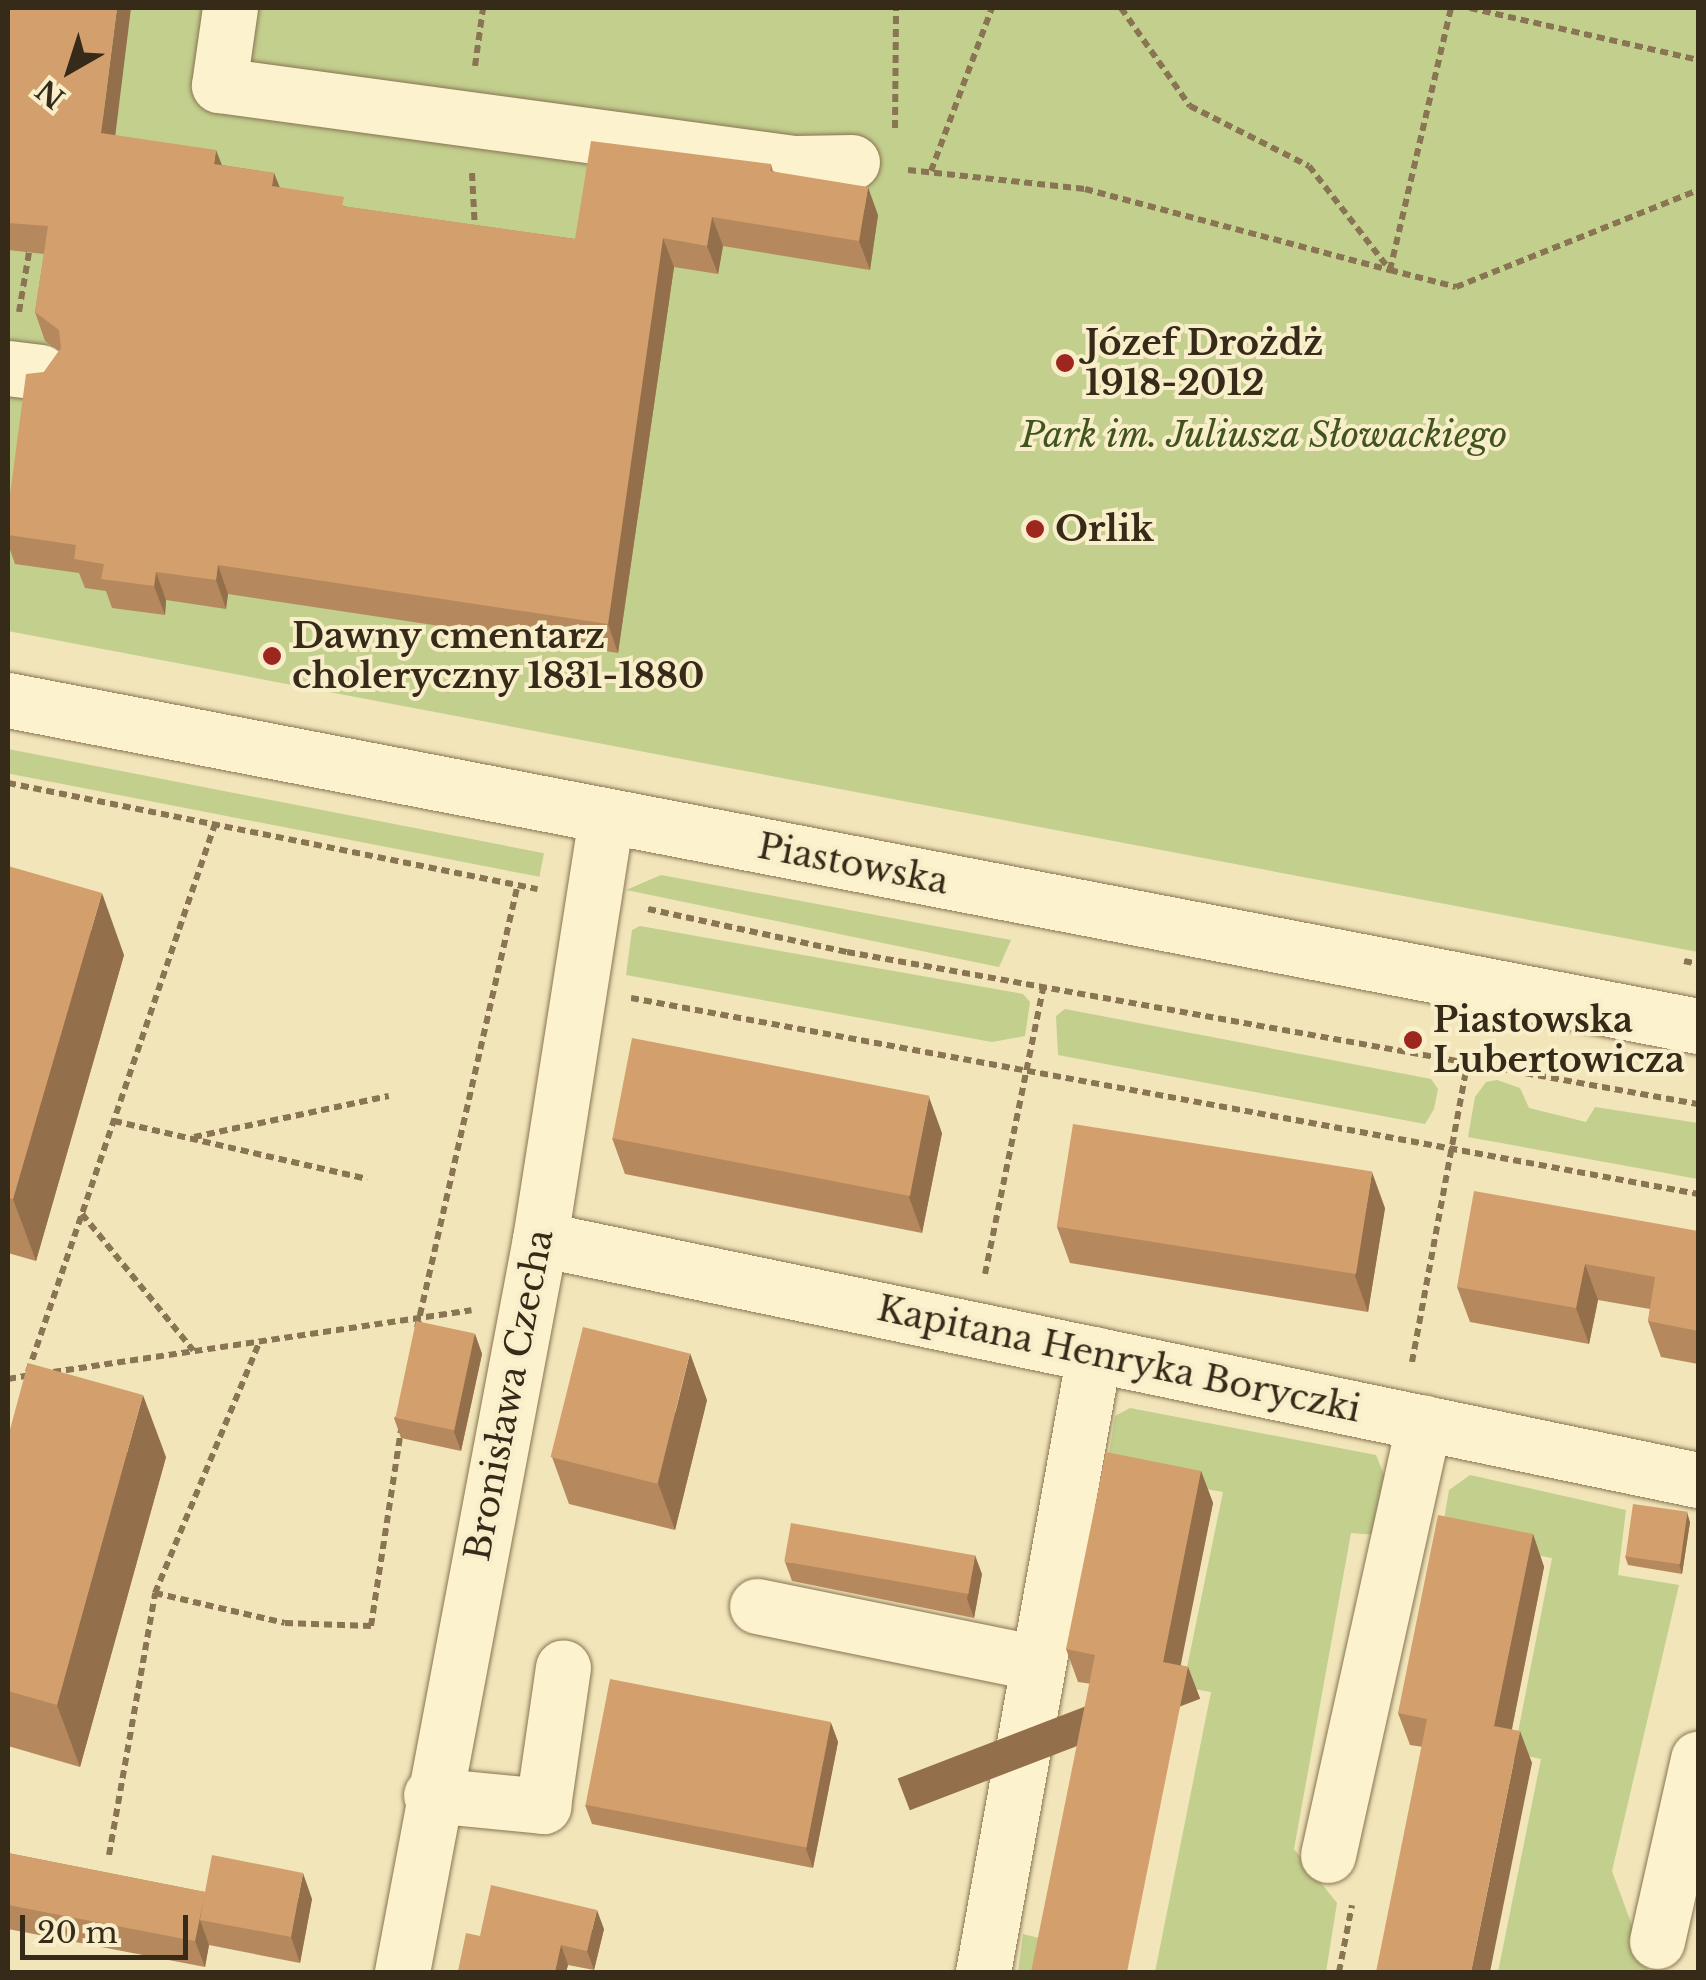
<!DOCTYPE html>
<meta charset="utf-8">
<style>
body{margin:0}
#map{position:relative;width:1706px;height:1980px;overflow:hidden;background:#f1e5b9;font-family:"Libre Baskerville",serif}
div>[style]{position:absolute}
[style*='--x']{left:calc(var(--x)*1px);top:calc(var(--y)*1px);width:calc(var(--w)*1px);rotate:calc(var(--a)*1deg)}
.green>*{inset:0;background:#c2cf8d;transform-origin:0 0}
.path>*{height:6px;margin-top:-3px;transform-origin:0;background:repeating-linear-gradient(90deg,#897453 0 8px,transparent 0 13px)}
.roads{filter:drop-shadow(0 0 2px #897453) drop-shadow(0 0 2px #897453)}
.minor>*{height:55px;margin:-27.5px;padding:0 27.5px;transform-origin:27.5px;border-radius:27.5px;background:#fcf2cd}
.wall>*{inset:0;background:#b5895d}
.shaded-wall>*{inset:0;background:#946f4c;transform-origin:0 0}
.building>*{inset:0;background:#d39f6c;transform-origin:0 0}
.dots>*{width:28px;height:28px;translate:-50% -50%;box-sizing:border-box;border:5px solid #f8eec9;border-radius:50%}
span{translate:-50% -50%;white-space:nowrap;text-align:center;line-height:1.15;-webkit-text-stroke:8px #f8eec9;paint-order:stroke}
.poi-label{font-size:35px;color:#362a19;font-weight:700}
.left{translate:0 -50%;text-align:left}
.park-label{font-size:35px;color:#42541e;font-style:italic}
.street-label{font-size:35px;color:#362a19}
.frame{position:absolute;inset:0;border:10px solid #362a19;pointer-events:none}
.north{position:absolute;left:20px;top:20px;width:100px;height:100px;-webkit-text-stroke:8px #f8eec9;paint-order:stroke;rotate:219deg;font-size:28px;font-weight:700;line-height:40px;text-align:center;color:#362a19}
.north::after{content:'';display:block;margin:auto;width:35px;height:45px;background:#362a19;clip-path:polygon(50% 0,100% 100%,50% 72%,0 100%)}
.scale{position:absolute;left:20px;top:1915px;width:168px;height:45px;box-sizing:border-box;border:5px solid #362a19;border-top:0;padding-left:12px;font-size:30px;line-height:35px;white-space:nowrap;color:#362a19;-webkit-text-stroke:8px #f8eec9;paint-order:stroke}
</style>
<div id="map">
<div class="green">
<div style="clip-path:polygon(8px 8px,1698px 8px,1698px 952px,8px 631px)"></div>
<div style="left:8px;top:749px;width:546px;height:24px;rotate:11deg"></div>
<div style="clip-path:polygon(661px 875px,951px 929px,1011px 940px,999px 967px,626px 890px)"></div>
<div style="clip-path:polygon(640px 926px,1023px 994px,1030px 1002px,1025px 1036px,992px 1042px,626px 975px,632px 930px)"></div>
<div style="clip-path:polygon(1065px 1009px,1431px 1079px,1438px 1089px,1434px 1109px,1425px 1124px,1058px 1055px,1056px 1016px)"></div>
<div style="clip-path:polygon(1497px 1080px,1520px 1088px,1529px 1108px,1586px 1122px,1595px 1107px,1698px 1123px,1698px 1179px,1468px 1137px,1475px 1097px,1486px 1082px)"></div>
<div style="clip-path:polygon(1130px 1408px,1376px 1455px,1385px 1477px,1377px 1535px,1351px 1533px,1294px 1849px,1337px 1903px,1326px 1972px,1155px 1972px,1211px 1692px,1183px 1687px,1223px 1492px,1106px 1471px,1115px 1416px)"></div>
<div style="clip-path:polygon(1470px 1475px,1626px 1510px,1618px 1575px,1679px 1585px,1612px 1871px,1649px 1972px,1498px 1972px,1541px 1759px,1514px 1753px,1552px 1558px,1441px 1537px,1449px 1490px)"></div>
<div style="clip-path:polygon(1023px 1934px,1047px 1940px,1042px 1972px,1018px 1972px)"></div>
</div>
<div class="path">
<div style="--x:1121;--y:8;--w:120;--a:54.9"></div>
<div style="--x:1190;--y:106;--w:133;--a:26.8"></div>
<div style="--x:1309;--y:166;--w:132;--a:52.1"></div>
<div style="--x:1390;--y:270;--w:68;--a:14.4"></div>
<div style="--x:1456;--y:287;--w:261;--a:-21.8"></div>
<div style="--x:1470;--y:8;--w:234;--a:12.8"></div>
<div style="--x:475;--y:66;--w:59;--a:-82.1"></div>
<div style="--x:895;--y:128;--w:120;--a:-89.5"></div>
<div style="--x:908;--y:170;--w:178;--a:6.1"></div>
<div style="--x:1085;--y:189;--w:316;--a:14.9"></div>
<div style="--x:1390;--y:270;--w:269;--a:-76.9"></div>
<div style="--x:931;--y:171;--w:174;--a:-69.5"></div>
<div style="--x:472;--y:173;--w:58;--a:87"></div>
<div style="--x:19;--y:312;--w:67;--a:-80.5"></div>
<div style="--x:8;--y:783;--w:540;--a:11.33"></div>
<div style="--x:648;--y:909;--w:204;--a:12.2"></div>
<div style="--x:847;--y:952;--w:864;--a:10.13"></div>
<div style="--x:1684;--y:961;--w:14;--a:12"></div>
<div style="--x:631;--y:998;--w:1085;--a:10.41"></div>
<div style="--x:114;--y:1121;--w:260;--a:12.9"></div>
<div style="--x:194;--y:1137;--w:199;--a:-11.9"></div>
<div style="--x:82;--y:1214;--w:176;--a:50.8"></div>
<div style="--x:985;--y:1274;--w:295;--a:-78.5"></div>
<div style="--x:417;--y:1328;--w:454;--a:-77.2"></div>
<div style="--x:1412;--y:1362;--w:301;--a:-79.5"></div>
<div style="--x:28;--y:1372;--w:579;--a:-71.16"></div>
<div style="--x:53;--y:1372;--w:423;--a:-8.4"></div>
<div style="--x:8;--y:1379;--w:23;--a:-10"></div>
<div style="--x:155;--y:1593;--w:133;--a:13"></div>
<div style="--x:285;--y:1623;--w:86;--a:2"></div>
<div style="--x:371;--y:1626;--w:199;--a:-81.3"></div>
<div style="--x:109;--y:1855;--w:266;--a:-80"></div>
<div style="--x:155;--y:1593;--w:273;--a:-67.4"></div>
<div style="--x:1339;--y:1972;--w:68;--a:-79"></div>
</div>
<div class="roads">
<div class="minor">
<div style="--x:230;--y:8;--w:78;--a:98.1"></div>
<div style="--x:219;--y:85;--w:580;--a:7.73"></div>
<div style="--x:794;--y:163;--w:58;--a:-1"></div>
<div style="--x:8;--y:368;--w:33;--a:7"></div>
<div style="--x:8;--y:700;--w:1721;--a:10.92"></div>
<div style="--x:540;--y:1239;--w:1183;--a:11.76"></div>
<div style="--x:757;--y:1606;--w:285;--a:11.5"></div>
<div style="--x:431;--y:1795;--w:113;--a:5.6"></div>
<div style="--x:543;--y:1806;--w:140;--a:-81.8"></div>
<div style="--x:1328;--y:1855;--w:443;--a:-77.5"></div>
<div style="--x:1657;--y:1941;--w:187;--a:-77.3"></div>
<div style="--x:402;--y:1972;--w:746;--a:-79.34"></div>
<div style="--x:540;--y:1239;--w:427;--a:-81.1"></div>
<div style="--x:983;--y:1972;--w:628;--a:-79.82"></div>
</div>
</div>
<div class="wall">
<div style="clip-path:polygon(8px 8px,115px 135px,222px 165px,274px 173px,280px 188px,348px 207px,575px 239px,771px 164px,773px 171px,878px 215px,870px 270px,723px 246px,718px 274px,674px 267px,618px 653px,228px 594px,226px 609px,166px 600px,165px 615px,112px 608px,106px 591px,85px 588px,79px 573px,15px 564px,8px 544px,8px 510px,44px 372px,59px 351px,45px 341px,35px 312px,44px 254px,8px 250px)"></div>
<div style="clip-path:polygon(8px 866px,124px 955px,36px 1261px,8px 1253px)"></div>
<div style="clip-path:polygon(942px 1133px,922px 1233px,625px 1174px,612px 1138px)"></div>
<div style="clip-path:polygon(1385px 1208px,1368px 1312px,1070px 1263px,1057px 1227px)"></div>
<div style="clip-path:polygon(1698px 1231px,1698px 1364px,1661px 1357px,1648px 1321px,1650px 1309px,1598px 1300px,1589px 1344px,1470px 1322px,1457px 1287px)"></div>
<div style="clip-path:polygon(475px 1334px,482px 1354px,461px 1451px,401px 1438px,394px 1418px)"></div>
<div style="clip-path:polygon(707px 1400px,675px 1530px,569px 1504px,552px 1457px)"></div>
<div style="clip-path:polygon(8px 1437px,166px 1457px,80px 1767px,8px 1746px)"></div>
<div style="clip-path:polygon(1201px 1471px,1213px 1503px,1180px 1665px,1188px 1667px,1200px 1699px,1078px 1682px,1066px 1649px)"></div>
<div style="clip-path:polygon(1690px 1522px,1682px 1574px,1628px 1565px,1625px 1556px)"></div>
<div style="clip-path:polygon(1533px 1534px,1544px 1567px,1512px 1729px,1532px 1763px,1410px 1745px,1398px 1713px)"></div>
<div style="clip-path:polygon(785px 1562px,982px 1574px,974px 1618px,792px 1581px)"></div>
<div style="clip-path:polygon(831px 1723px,838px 1742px,813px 1868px,592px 1824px,585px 1805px)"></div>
<div style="clip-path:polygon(8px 1853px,205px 1892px,312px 1899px,300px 1963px,209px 1945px,205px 1967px,8px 1929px)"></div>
<div style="clip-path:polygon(604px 1929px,594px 1970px,568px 1965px,566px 1972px,458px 1972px,458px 1971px,480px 1936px)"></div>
</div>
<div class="shaded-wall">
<div style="clip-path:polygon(117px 8px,131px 8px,112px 162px,101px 133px)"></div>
<div style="clip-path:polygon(216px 150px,227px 178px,214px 164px)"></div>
<div style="clip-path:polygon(274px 173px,285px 201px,272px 186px)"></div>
<div style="clip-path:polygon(868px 187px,878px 215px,870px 270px,859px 241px)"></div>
<div style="clip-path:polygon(712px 217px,723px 246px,718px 274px,707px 246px)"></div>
<div style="clip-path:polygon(663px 238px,674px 267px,618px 653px,608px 624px)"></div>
<div style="clip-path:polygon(218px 565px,228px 594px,226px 609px,216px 580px)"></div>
<div style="clip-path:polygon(156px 572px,166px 600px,165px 615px,154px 586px)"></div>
<div style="clip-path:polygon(102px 893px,124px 955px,36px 1261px,13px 1199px)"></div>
<div style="clip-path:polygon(929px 1097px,942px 1133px,922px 1233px,909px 1197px)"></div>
<div style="clip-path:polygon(1372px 1172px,1385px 1208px,1368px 1312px,1355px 1276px)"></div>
<div style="clip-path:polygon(1585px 1264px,1598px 1300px,1589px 1344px,1576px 1308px)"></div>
<div style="clip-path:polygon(475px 1334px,482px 1354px,461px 1451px,454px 1432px)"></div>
<div style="clip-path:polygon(690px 1353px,707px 1400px,675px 1530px,658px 1483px)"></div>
<div style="clip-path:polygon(143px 1395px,166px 1457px,80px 1767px,57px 1705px)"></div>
<div style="clip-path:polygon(1201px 1471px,1213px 1503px,1175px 1694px,1163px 1662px)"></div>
<div style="clip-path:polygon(1687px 1512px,1690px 1522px,1682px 1574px,1679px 1564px)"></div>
<div style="clip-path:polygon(1533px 1534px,1544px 1567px,1506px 1758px,1494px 1726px)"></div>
<div style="clip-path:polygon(975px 1555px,982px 1574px,974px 1618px,967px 1599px)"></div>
<div style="left:1188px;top:1667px;width:34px;height:311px;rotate:69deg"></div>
<div style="clip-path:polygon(831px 1723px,838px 1742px,813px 1868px,806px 1849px)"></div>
<div style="clip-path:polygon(1520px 1731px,1532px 1763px,1490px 1972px,1471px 1972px)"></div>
<div style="clip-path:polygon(303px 1873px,312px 1899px,300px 1963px,291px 1937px)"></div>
<div style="clip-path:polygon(204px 1898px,200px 1920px,209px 1945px,205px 1967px,195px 1941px)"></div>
<div style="clip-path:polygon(597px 1910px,604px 1929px,594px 1970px,587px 1951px)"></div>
<div style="clip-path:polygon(561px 1945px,568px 1965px,566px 1972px,555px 1972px)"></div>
</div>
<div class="building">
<div style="clip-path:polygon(8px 8px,117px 8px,101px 133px,216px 150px,214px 164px,274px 173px,272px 186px,344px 197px,342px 206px,575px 239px,591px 141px,771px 164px,770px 171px,868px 187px,859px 241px,712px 217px,707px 246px,663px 238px,608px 624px,218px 565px,216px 580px,156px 572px,154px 586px,101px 579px,104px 564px,74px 559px,76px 545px,8px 535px,8px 510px,26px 374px,44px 372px,61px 348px,59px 330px,35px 312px,48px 226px,8px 223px)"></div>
<div style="clip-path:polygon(8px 866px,102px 893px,13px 1199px,8px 1198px)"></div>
<div style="left:632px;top:1038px;width:303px;height:102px;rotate:11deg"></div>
<div style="left:1073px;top:1124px;width:303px;height:104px;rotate:9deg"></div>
<div style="clip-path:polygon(1474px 1191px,1698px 1231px,1698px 1331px,1648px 1321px,1655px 1277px,1585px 1264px,1576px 1308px,1457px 1287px)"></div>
<div style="left:416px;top:1321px;width:60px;height:99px;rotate:12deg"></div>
<div style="left:583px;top:1327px;width:110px;height:134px;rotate:14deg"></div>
<div style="clip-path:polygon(28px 1363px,143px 1395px,57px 1705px,8px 1691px,8px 1437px)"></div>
<div style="clip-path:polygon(1106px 1452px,1201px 1471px,1163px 1662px,1188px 1667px,1127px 1972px,1031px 1972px,1095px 1655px,1066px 1649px)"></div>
<div style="left:1633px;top:1504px;width:55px;height:53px;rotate:8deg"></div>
<div style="clip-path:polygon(1438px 1515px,1533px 1534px,1494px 1726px,1520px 1731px,1471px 1972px,1376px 1972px,1427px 1719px,1398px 1713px)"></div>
<div style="left:791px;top:1523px;width:187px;height:39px;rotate:10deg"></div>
<div style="left:610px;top:1679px;width:225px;height:128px;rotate:11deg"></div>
<div style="clip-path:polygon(8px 1853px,205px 1892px,212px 1855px,303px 1873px,291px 1937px,200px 1920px,204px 1898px,195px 1941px,8px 1905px)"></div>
<div style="clip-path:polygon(491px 1885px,597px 1910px,587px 1951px,561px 1945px,555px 1972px,461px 1972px,458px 1971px,466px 1933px,480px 1936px)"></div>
</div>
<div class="dots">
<div style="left:1065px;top:363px;background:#9d271e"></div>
<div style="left:1035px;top:529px;background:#9d271e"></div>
<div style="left:272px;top:656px;background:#9d271e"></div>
<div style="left:1413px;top:1040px;background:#9d271e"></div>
</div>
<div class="poi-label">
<span class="left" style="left:1085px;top:363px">Józef Drożdż<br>1918-2012</span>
<span class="left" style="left:1055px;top:529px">Orlik</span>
<span class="left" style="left:292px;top:656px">Dawny cmentarz<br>choleryczny 1831-1880</span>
<span class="left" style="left:1433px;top:1040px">Piastowska<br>Lubertowicza</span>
</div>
<div class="park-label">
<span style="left:1264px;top:435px">Park im. Juliusza Słowackiego</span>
</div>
<div class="street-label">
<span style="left:853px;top:864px;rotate:11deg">Piastowska</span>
<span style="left:1119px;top:1359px;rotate:12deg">Kapitana Henryka Boryczki</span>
<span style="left:509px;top:1395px;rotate:-79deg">Bronisława Czecha</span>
</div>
<div class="frame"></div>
<div class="north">N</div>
<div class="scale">20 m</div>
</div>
